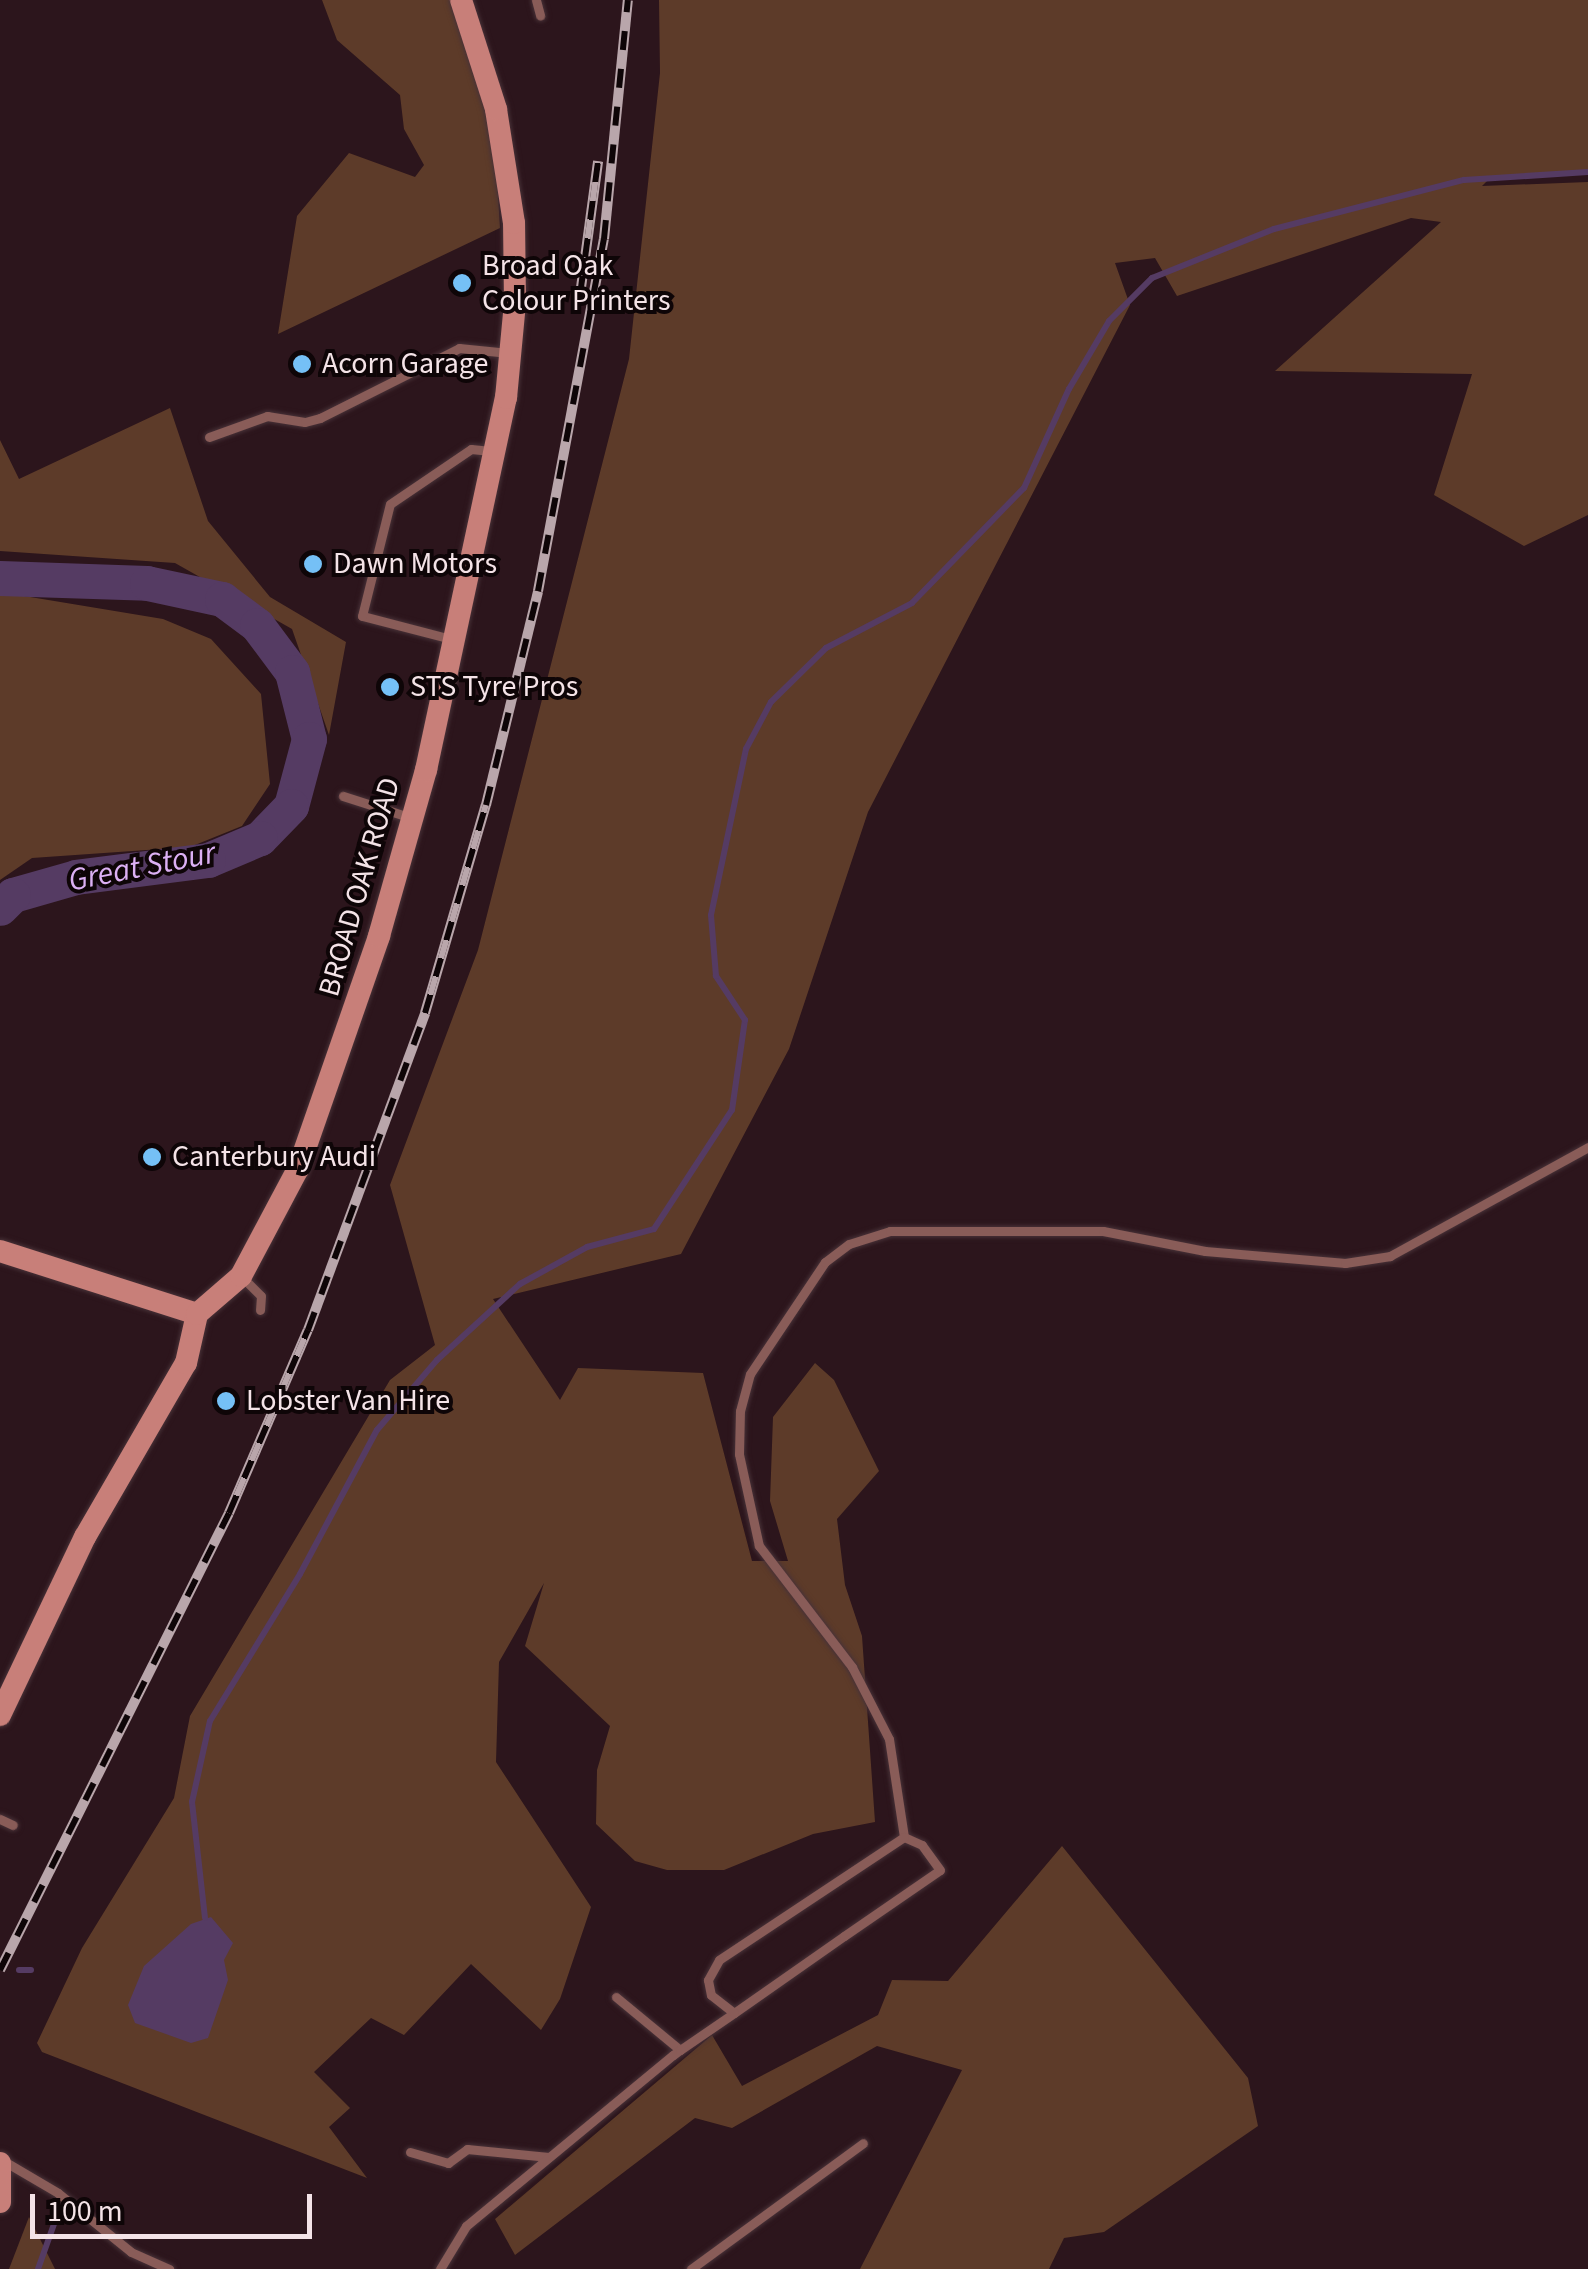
<!DOCTYPE html>
<style>
body{margin:0}
#map{position:relative;width:1588px;height:2269px;overflow:hidden;background:#2c151c;font-family:"Source Sans 3",sans-serif}
div>[style]{position:absolute}
[style*='--x']{left:calc(var(--x)*1px);top:calc(var(--y)*1px);width:calc(var(--w)*1px);rotate:calc(var(--a)*1deg)}
.green>*{inset:0;background:#5d3b29}
.water>*{inset:0;background:#553b63}
.stream>*{height:6px;margin:-3px;padding:0 3px;transform-origin:3px;border-radius:3px;background:#553b63}
.river>*{height:35px;margin:-17.5px;padding:0 17.5px;transform-origin:17.5px;border-radius:17.5px;background:#553b63}
.roads{filter:drop-shadow(0 0 2px #483238) drop-shadow(0 0 2px #483238)}
.lane>*{height:9px;margin:-4.5px;padding:0 4.5px;transform-origin:4.5px;border-radius:4.5px;background:#895c58}
.secondary>*{height:22px;margin:-11px;padding:0 11px;transform-origin:11px;border-radius:11px;background:#c87f79}
.rail>*{height:10px;margin-top:-5px;transform-origin:0;background:repeating-linear-gradient(90deg,#0e0507 0 19px,#b9a6ab 0 38px);box-sizing:border-box;border-block:2px solid #b9a6ab}
.dots>*{width:28px;height:28px;translate:-50% -50%;box-sizing:border-box;border:5px solid #0e0507;border-radius:50%}
span{translate:-50% -50%;white-space:nowrap;text-align:center;line-height:1.15;-webkit-text-stroke:8px #0e0507;paint-order:stroke}
.poi-label{font-size:30px;color:#f4e3e7}
.left{translate:0 -50%;text-align:left}
.street-label{font-size:30px;color:#f4e3e7}
.water-label{font-size:32px;color:#dcb0f4;font-style:italic}
.scale{position:absolute;left:30px;top:2194px;width:282px;height:45px;box-sizing:border-box;border:5px solid #f4e3e7;border-top:0;padding-left:12px;font-size:30px;line-height:35px;white-space:nowrap;color:#f4e3e7;-webkit-text-stroke:8px #0e0507;paint-order:stroke}
</style>
<div id="map">
<div class="green">
<div style="clip-path:polygon(322px 0,456px 0,492px 96px,500px 228px,278px 334px,297px 216px,349px 153px,415px 177px,424px 165px,404px 129px,400px 95px,337px 40px)"></div>
<div style="clip-path:polygon(659px 0,1588px 0,1588px 172px,1492px 176px,1482px 186px,1588px 182px,1588px 515px,1524px 546px,1434px 495px,1472px 374px,1275px 371px,1441px 222px,1411px 218px,1177px 296px,1155px 258px,1115px 263px,1130px 305px,868px 812px,789px 1049px,681px 1254px,493px 1299px,560px 1400px,578px 1368px,703px 1373px,752px 1561px,788px 1561px,770px 1501px,773px 1417px,815px 1363px,834px 1380px,879px 1471px,837px 1519px,845px 1585px,862px 1636px,875px 1822px,813px 1834px,724px 1870px,667px 1870px,635px 1861px,596px 1824px,597px 1770px,610px 1726px,525px 1646px,544px 1583px,499px 1662px,496px 1762px,591px 1907px,560px 1999px,541px 2030px,471px 1964px,404px 2035px,371px 2018px,314px 2072px,350px 2108px,329px 2127px,367px 2178px,42px 2052px,37px 2043px,82px 1948px,174px 1798px,190px 1716px,390px 1380px,435px 1345px,390px 1185px,478px 950px,629px 359px,660px 73px)"></div>
<div style="clip-path:polygon(170px 408px,208px 521px,270px 597px,346px 642px,329px 735px,292px 629px,175px 563px,0 551px,0 440px,19px 479px)"></div>
<div style="clip-path:polygon(0 592px,163px 619px,211px 639px,261px 694px,270px 784px,242px 826px,190px 847px,32px 858px,0 880px)"></div>
<div style="clip-path:polygon(1062px 1846px,1248px 2078px,1258px 2126px,1104px 2232px,1064px 2238px,1049px 2269px,860px 2269px,962px 2070px,877px 2046px,732px 2128px,695px 2118px,515px 2255px,495px 2219px,712px 2035px,742px 2086px,878px 2015px,892px 1980px,948px 1981px)"></div>
<div style="clip-path:polygon(29px 2217px,55px 2269px,9px 2269px)"></div>
</div>
<div class="water">
<div style="clip-path:polygon(211px 1917px,233px 1943px,224px 1960px,228px 1980px,208px 2038px,191px 2043px,135px 2023px,128px 2005px,144px 1966px,191px 1924px)"></div>
</div>
<div class="stream">
<div style="--x:205;--y:1918;--w:117;--a:-96.4"></div>
<div style="--x:192;--y:1802;--w:83;--a:-77.5"></div>
<div style="--x:210;--y:1721;--w:172;--a:-58.5"></div>
<div style="--x:300;--y:1574;--w:163;--a:-61.9"></div>
<div style="--x:377;--y:1430;--w:92;--a:-49.4"></div>
<div style="--x:437;--y:1360;--w:113;--a:-42.5"></div>
<div style="--x:520;--y:1284;--w:77;--a:-28.9"></div>
<div style="--x:587;--y:1247;--w:69;--a:-15"></div>
<div style="--x:654;--y:1229;--w:142;--a:-56.8"></div>
<div style="--x:732;--y:1110;--w:91;--a:-81.8"></div>
<div style="--x:745;--y:1020;--w:53;--a:-123.4"></div>
<div style="--x:716;--y:976;--w:61;--a:-94.7"></div>
<div style="--x:711;--y:915;--w:170;--a:-78.1"></div>
<div style="--x:746;--y:749;--w:53;--a:-62"></div>
<div style="--x:771;--y:702;--w:77;--a:-44.5"></div>
<div style="--x:826;--y:648;--w:97;--a:-27.6"></div>
<div style="--x:912;--y:603;--w:161;--a:-45.8"></div>
<div style="--x:1024;--y:488;--w:109;--a:-65.6"></div>
<div style="--x:1069;--y:389;--w:79;--a:-59.5"></div>
<div style="--x:1109;--y:321;--w:61;--a:-45"></div>
<div style="--x:1152;--y:278;--w:131;--a:-21.9"></div>
<div style="--x:1274;--y:229;--w:196;--a:-14.5"></div>
<div style="--x:1464;--y:180;--w:124;--a:-3.7"></div>
<div style="--x:19;--y:1970;--w:12;--a:0"></div>
<div style="--x:38;--y:2269;--w:48;--a:-70.4"></div>
</div>
<div class="river">
<div style="--x:0;--y:578;--w:147;--a:1.9"></div>
<div style="--x:147;--y:583;--w:77;--a:12"></div>
<div style="--x:222;--y:599;--w:44;--a:36.6"></div>
<div style="--x:257;--y:625;--w:59;--a:53.3"></div>
<div style="--x:292;--y:672;--w:69;--a:75.8"></div>
<div style="--x:309;--y:739;--w:69;--a:105"></div>
<div style="--x:291;--y:806;--w:45;--a:134.1"></div>
<div style="--x:260;--y:838;--w:56;--a:157.1"></div>
<div style="--x:208;--y:860;--w:133;--a:172.7"></div>
<div style="--x:76;--y:877;--w:66;--a:164.1"></div>
<div style="--x:13;--y:895;--w:18;--a:135"></div>
</div>
<div class="roads">
<div class="lane">
<div style="--x:536;--y:0;--w:16;--a:75"></div>
<div style="--x:209;--y:437;--w:62;--a:-19.9"></div>
<div style="--x:267;--y:416;--w:38;--a:9"></div>
<div style="--x:305;--y:422;--w:16;--a:-15"></div>
<div style="--x:320;--y:418;--w:156;--a:-26.7"></div>
<div style="--x:459;--y:348;--w:50;--a:5.7"></div>
<div style="--x:455;--y:640;--w:96;--a:-165.5"></div>
<div style="--x:362;--y:616;--w:115;--a:-76"></div>
<div style="--x:390;--y:504;--w:98;--a:-34.2"></div>
<div style="--x:471;--y:449;--w:20;--a:6"></div>
<div style="--x:343;--y:796;--w:69;--a:17.7"></div>
<div style="--x:243;--y:1278;--w:25;--a:45"></div>
<div style="--x:261;--y:1296;--w:14;--a:94"></div>
<div style="--x:0;--y:1819;--w:14;--a:25"></div>
<div style="--x:904;--y:1837;--w:99;--a:-98.7"></div>
<div style="--x:889;--y:1739;--w:81;--a:-117.2"></div>
<div style="--x:852;--y:1667;--w:153;--a:-127.5"></div>
<div style="--x:759;--y:1546;--w:94;--a:-102.3"></div>
<div style="--x:739;--y:1454;--w:43;--a:-88.7"></div>
<div style="--x:740;--y:1411;--w:38;--a:-75"></div>
<div style="--x:750;--y:1374;--w:135;--a:-56.2"></div>
<div style="--x:825;--y:1262;--w:30;--a:-37"></div>
<div style="--x:849;--y:1244;--w:43;--a:-17.6"></div>
<div style="--x:890;--y:1231;--w:213;--a:0"></div>
<div style="--x:1103;--y:1231;--w:104;--a:11.1"></div>
<div style="--x:1205;--y:1251;--w:141;--a:4.9"></div>
<div style="--x:1345;--y:1263;--w:46;--a:-8.8"></div>
<div style="--x:1390;--y:1256;--w:226;--a:-28.8"></div>
<div style="--x:616;--y:1997;--w:83;--a:39.6"></div>
<div style="--x:410;--y:2152;--w:40;--a:16"></div>
<div style="--x:448;--y:2163;--w:24;--a:-36"></div>
<div style="--x:467;--y:2149;--w:82;--a:5.6"></div>
<div style="--x:2;--y:2160;--w:65;--a:30.5"></div>
<div style="--x:58;--y:2193;--w:94;--a:38.9"></div>
<div style="--x:131;--y:2252;--w:42;--a:24.1"></div>
<div style="--x:440;--y:2269;--w:50;--a:-58.8"></div>
<div style="--x:466;--y:2226;--w:268;--a:-39.6"></div>
<div style="--x:673;--y:2055;--w:9;--a:-36"></div>
<div style="--x:680;--y:2050;--w:65;--a:-34.4"></div>
<div style="--x:734;--y:2013;--w:134;--a:-35"></div>
<div style="--x:844;--y:1936;--w:116;--a:-34.5"></div>
<div style="--x:940;--y:1870;--w:31;--a:-126"></div>
<div style="--x:922;--y:1845;--w:20;--a:-156"></div>
<div style="--x:904;--y:1837;--w:222;--a:146.4"></div>
<div style="--x:719;--y:1960;--w:23;--a:119"></div>
<div style="--x:708;--y:1980;--w:15;--a:79"></div>
<div style="--x:711;--y:1995;--w:29;--a:38"></div>
<div style="--x:691;--y:2269;--w:213;--a:-36.2"></div>
</div>
<div class="secondary">
<div style="--x:0;--y:1251;--w:207;--a:17.7"></div>
<div style="--x:0;--y:1715;--w:197;--a:-64.5"></div>
<div style="--x:85;--y:1537;--w:201;--a:-59.9"></div>
<div style="--x:186;--y:1363;--w:50;--a:-77.3"></div>
<div style="--x:197;--y:1314;--w:58;--a:-40.8"></div>
<div style="--x:241;--y:1276;--w:121;--a:-62"></div>
<div style="--x:298;--y:1169;--w:247;--a:-70.8"></div>
<div style="--x:379;--y:936;--w:173;--a:-74.2"></div>
<div style="--x:426;--y:770;--w:381;--a:-77.9"></div>
<div style="--x:506;--y:398;--w:96;--a:-84.6"></div>
<div style="--x:515;--y:302;--w:79;--a:-90.7"></div>
<div style="--x:514;--y:223;--w:115;--a:-99"></div>
<div style="--x:496;--y:109;--w:114;--a:-107.8"></div>
<div style="--x:0;--y:2163;--w:39;--a:90"></div>
</div>
</div>
<div class="rail">
<div style="--x:580;--y:295;--w:135;--a:-82.3"></div>
<div style="--x:0;--y:1970;--w:511;--a:-63.38"></div>
<div style="--x:229;--y:1513;--w:199;--a:-66.7"></div>
<div style="--x:308;--y:1330;--w:338;--a:-69.7"></div>
<div style="--x:425;--y:1013;--w:217;--a:-73.7"></div>
<div style="--x:486;--y:805;--w:220;--a:-76.3"></div>
<div style="--x:538;--y:591;--w:358;--a:-79.4"></div>
<div style="--x:604;--y:239;--w:240;--a:-84.3"></div>
</div>
<div class="dots">
<div style="left:462px;top:283px;background:#75c0f6"></div>
<div style="left:302px;top:364px;background:#75c0f6"></div>
<div style="left:313px;top:564px;background:#75c0f6"></div>
<div style="left:390px;top:687px;background:#75c0f6"></div>
<div style="left:152px;top:1157px;background:#75c0f6"></div>
<div style="left:226px;top:1401px;background:#75c0f6"></div>
</div>
<div class="poi-label">
<span class="left" style="left:482px;top:283px">Broad Oak<br>Colour Printers</span>
<span class="left" style="left:322px;top:364px">Acorn Garage</span>
<span class="left" style="left:333px;top:564px">Dawn Motors</span>
<span class="left" style="left:410px;top:687px">STS Tyre Pros</span>
<span class="left" style="left:172px;top:1157px">Canterbury Audi</span>
<span class="left" style="left:246px;top:1401px">Lobster Van Hire</span>
</div>
<div class="street-label">
<span style="left:360px;top:887px;rotate:-74deg">BROAD OAK ROAD</span>
</div>
<div class="water-label">
<span style="left:142px;top:867px;rotate:-11deg">Great Stour</span>
</div>
<div class="scale">100 m</div>
</div>
